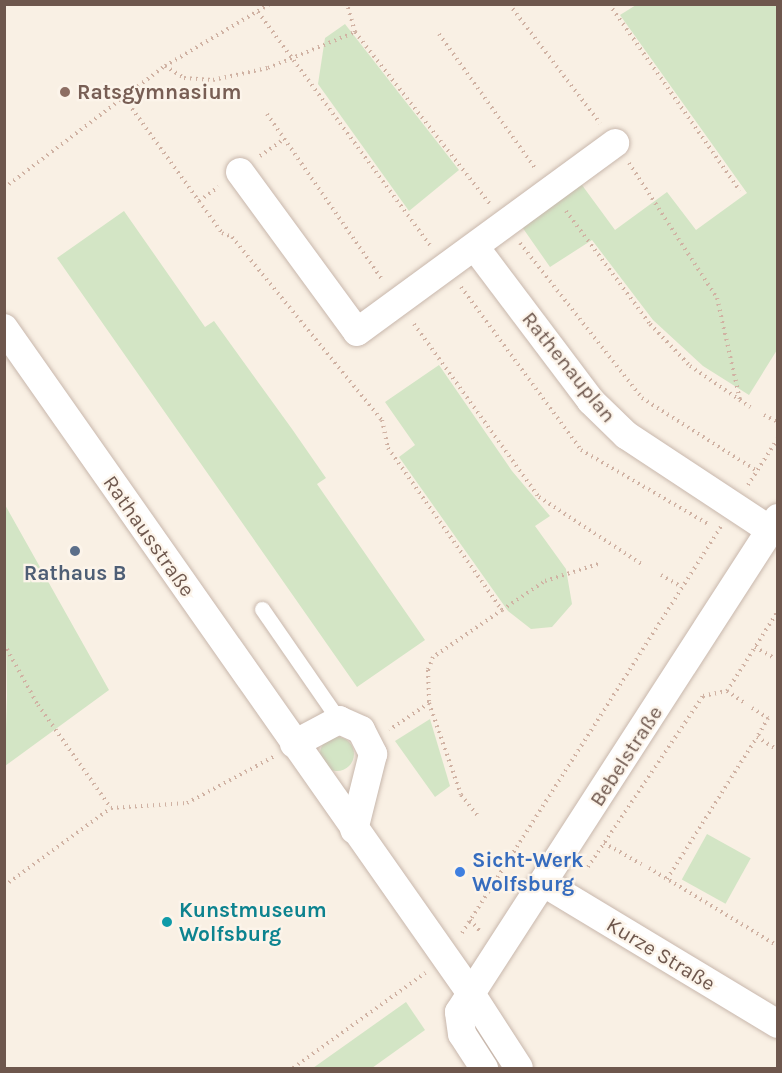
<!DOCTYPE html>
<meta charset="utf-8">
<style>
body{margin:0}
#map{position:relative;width:782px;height:1073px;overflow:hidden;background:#f9f0e4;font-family:Karla,sans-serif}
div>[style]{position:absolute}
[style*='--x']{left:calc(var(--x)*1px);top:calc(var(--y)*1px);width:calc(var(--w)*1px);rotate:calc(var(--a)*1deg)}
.green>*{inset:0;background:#d3e5c5;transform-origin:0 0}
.round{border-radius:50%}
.path>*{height:4px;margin-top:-2px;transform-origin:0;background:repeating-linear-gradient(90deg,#d0b2a3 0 1.5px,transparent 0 6px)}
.roads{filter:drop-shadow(0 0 2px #c8b7ac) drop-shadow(0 0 2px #c8b7ac)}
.lane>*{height:15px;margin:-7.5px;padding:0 7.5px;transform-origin:7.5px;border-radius:7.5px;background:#fff}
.street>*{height:28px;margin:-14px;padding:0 14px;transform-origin:14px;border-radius:14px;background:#fff}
.dots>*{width:16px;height:16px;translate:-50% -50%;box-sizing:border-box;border:3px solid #fcf4ea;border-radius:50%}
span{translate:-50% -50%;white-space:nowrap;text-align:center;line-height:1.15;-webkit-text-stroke:4.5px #fcf4ea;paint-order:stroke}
.education-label{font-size:21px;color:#785e54;font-weight:700}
.left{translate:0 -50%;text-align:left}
.street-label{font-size:21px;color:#6e574d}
.service-label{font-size:21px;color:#4e5e75;font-weight:700}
.shop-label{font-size:21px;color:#366cbe;font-weight:700}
.culture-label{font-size:21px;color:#0d838f;font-weight:700}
.frame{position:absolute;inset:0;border:6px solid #6e574d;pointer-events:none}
</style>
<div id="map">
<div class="green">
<div style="clip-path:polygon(636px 5px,776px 5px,778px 8px,777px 350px,749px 395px,703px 366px,653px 320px,592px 240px,550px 267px,520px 224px,579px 181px,615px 230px,667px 192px,696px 230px,747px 193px,620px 15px)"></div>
<div style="clip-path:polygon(345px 24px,459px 170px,409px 211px,318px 84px,325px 38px)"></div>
<div style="clip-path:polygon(124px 211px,205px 327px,214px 321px,292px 429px,326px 478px,317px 484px,425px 640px,357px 687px,57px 258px)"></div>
<div style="clip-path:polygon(439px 365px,512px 471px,550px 516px,535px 526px,566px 569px,572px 604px,552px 627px,531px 629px,508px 611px,399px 457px,415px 445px,385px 402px)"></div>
<div style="clip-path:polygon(4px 503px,109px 690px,5px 766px,7px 696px)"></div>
<div style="clip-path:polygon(430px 719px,450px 786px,435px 797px,395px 741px)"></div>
<div class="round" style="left:320px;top:737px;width:34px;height:34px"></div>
<div style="left:707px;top:834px;width:50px;height:52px;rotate:29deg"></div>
<div style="clip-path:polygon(406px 1002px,425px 1030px,372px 1068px,313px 1068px)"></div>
</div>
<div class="path">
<div style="--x:509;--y:4;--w:150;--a:52.6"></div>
<div style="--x:609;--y:4;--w:228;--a:55"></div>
<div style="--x:258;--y:12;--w:290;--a:53.6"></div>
<div style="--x:355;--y:32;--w:219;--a:51.9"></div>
<div style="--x:439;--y:34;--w:165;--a:54.4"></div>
<div style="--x:165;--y:66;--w:22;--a:32"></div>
<div style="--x:184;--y:78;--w:29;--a:4"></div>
<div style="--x:213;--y:80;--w:56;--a:-12.3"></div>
<div style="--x:268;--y:68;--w:94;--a:-22.5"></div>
<div style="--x:355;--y:32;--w:29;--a:-106"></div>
<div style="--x:125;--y:99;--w:165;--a:54.1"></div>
<div style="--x:222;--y:233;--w:11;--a:22"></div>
<div style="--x:232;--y:237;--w:237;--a:50.7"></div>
<div style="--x:382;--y:420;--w:29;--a:78"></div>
<div style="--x:388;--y:448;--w:198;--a:54.9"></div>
<div style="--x:502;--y:610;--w:83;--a:145.7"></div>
<div style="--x:433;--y:657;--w:14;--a:111"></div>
<div style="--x:428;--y:670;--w:33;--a:88"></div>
<div style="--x:429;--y:703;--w:48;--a:146"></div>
<div style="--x:267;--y:114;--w:203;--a:55.2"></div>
<div style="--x:260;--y:156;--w:29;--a:-35"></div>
<div style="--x:629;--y:163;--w:161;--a:56.9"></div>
<div style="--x:717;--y:298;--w:105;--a:77.3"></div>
<div style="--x:4;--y:188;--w:202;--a:-37.2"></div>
<div style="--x:165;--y:66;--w:122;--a:-30.6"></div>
<div style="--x:199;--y:201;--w:24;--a:-36"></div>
<div style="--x:566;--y:211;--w:141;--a:53.4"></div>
<div style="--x:650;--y:324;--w:58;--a:46.4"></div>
<div style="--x:690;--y:366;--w:73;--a:34.3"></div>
<div style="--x:520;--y:243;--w:197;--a:51.8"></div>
<div style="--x:642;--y:398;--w:136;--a:32.4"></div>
<div style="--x:461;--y:287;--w:202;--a:53.6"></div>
<div style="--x:581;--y:450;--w:147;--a:30.2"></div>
<div style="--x:414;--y:324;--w:213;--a:54.2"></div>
<div style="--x:539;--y:497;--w:124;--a:33.2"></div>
<div style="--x:764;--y:415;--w:16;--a:27"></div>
<div style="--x:748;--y:485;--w:56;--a:-57.4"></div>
<div style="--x:661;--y:575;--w:24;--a:30"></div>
<div style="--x:502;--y:610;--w:52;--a:-34"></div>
<div style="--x:545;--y:581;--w:56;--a:-17.8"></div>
<div style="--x:4;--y:644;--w:70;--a:60.9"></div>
<div style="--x:38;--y:705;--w:126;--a:54.7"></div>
<div style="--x:755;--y:647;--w:22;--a:30"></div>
<div style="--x:727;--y:691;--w:22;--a:34"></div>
<div style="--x:429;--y:703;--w:97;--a:70.8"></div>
<div style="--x:461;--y:795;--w:26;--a:51"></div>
<div style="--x:752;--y:708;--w:19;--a:32"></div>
<div style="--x:768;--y:718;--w:22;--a:120"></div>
<div style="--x:757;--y:737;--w:25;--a:32"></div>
<div style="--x:604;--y:843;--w:43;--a:29.6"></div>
<div style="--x:588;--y:867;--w:206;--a:-56.1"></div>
<div style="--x:703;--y:696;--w:25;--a:-12"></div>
<div style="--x:727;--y:691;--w:95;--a:-57.5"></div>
<div style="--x:649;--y:868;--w:151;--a:31.2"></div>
<div style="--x:667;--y:879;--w:168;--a:-57.6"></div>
<div style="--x:4;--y:886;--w:132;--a:-36.1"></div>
<div style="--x:111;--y:808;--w:76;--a:-3.8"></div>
<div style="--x:187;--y:803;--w:98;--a:-28.1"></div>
<div style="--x:470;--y:920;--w:15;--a:48"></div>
<div style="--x:462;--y:933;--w:482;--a:-57.5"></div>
<div style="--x:293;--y:1068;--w:163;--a:-35.7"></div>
</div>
<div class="roads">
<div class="lane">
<div style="--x:262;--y:609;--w:135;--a:55.3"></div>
</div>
<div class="street">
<div style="--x:240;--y:172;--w:198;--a:53.8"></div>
<div style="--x:357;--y:332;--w:320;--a:-36.2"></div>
<div style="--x:475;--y:247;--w:193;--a:53"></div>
<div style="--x:591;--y:401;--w:49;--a:44.2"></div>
<div style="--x:626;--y:435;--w:173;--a:33.4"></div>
<div style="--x:4;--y:328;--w:811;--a:54.94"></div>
<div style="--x:470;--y:992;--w:90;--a:57.2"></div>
<div style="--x:294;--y:744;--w:51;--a:-28.1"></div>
<div style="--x:339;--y:720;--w:24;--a:24"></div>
<div style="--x:361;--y:730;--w:27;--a:63"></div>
<div style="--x:373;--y:754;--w:78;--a:104"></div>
<div style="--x:544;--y:883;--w:273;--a:31.1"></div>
<div style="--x:484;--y:1068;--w:40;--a:-122.9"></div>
<div style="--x:462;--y:1034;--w:22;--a:-98"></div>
<div style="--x:459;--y:1012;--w:588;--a:-57.15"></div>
</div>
</div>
<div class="dots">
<div style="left:65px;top:92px;background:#8d6e63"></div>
<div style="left:75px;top:551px;background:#5c6f8a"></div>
<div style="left:460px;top:872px;background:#3f7fe0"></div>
<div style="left:167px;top:922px;background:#0f9aa8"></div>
</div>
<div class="education-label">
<span class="left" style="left:77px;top:92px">Ratsgymnasium</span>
</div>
<div class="street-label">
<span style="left:569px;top:367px;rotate:51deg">Rathenauplan</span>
<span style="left:149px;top:536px;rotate:55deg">Rathausstraße</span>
<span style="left:626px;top:756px;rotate:-57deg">Bebelstraße</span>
<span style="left:661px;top:954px;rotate:31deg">Kurze Straße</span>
</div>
<div class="service-label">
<span style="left:75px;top:573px">Rathaus B</span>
</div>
<div class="shop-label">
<span class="left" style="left:472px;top:872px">Sicht-Werk<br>Wolfsburg</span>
</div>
<div class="culture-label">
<span class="left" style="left:179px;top:922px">Kunstmuseum<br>Wolfsburg</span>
</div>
<div class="frame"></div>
</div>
